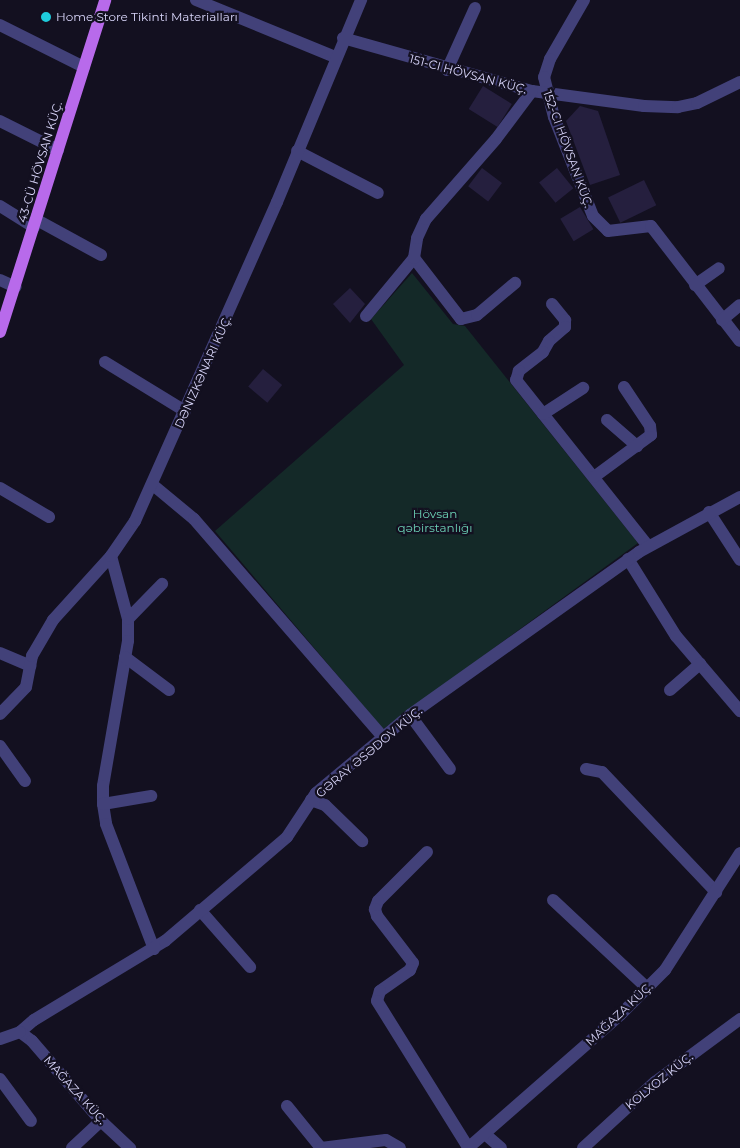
<!DOCTYPE html>
<meta charset="utf-8">
<style>
body{margin:0}
#map{position:relative;width:740px;height:1148px;overflow:hidden;background:#131020;font-family:Montserrat,sans-serif}
div>[style]{position:absolute}
[style*='--x']{left:calc(var(--x)*1px);top:calc(var(--y)*1px);width:calc(var(--w)*1px);rotate:calc(var(--a)*1deg)}
.green>*{inset:0;background:#142928}
.building>*{inset:0;background:#251f3e;transform-origin:0 0}
.minor>*{height:12px;margin:-6px;padding:0 6px;transform-origin:6px;border-radius:6px;background:#424179}
.major>*{height:12px;margin:-6px;padding:0 6px;transform-origin:6px;border-radius:6px;background:#b86aeb}
.dots>*{width:14px;height:14px;translate:-50% -50%;box-sizing:border-box;border:2px solid #131020;border-radius:50%}
span{translate:-50% -50%;white-space:nowrap;text-align:center;line-height:1.15;-webkit-text-stroke:4.5px #131020;paint-order:stroke}
.poi-label{font-size:12px;color:#d8d5f9}
.left{translate:0 -50%;text-align:left}
.street-label{font-size:12px;color:#d8d5f9}
.park-label{font-size:12px;color:#6bcfb4}
</style>
<div id="map">
<div class="green">
<div style="clip-path:polygon(412px 273px,453px 324px,465px 326px,638px 543px,383px 729px,215px 531px,404px 365px,371px 319px)"></div>
</div>
<div class="building">
<div style="left:483px;top:86px;width:34px;height:27px;rotate:32deg"></div>
<div style="clip-path:polygon(580px 106px,598px 111px,620px 175px,590px 185px,566px 121px)"></div>
<div style="left:482px;top:168px;width:25px;height:23px;rotate:37deg"></div>
<div style="left:557px;top:168px;width:26px;height:23px;rotate:51deg"></div>
<div style="left:644px;top:180px;width:28px;height:40px;rotate:64deg"></div>
<div style="left:580px;top:207px;width:26px;height:23px;rotate:59deg"></div>
<div style="clip-path:polygon(350px 288px,365px 304px,350px 323px,333px 304px)"></div>
<div style="left:263px;top:369px;width:25px;height:23px;rotate:40deg"></div>
</div>
<div class="minor">
<div style="--x:196;--y:0;--w:150;--a:22.3"></div>
<div style="--x:584;--y:0;--w:68;--a:120"></div>
<div style="--x:550;--y:59;--w:19;--a:108"></div>
<div style="--x:544;--y:77;--w:41;--a:76"></div>
<div style="--x:554;--y:117;--w:106;--a:68.5"></div>
<div style="--x:593;--y:216;--w:21;--a:45"></div>
<div style="--x:608;--y:231;--w:43;--a:-6.6"></div>
<div style="--x:651;--y:226;--w:145;--a:52.3"></div>
<div style="--x:0;--y:25;--w:94;--a:26.6"></div>
<div style="--x:343;--y:38;--w:196;--a:15.7"></div>
<div style="--x:532;--y:91;--w:113;--a:7.6"></div>
<div style="--x:644;--y:106;--w:34;--a:2"></div>
<div style="--x:678;--y:107;--w:19;--a:-12"></div>
<div style="--x:697;--y:103;--w:48;--a:-26"></div>
<div style="--x:447;--y:70;--w:68;--a:-65.7"></div>
<div style="--x:0;--y:121;--w:65;--a:26.6"></div>
<div style="--x:297;--y:151;--w:91;--a:27.4"></div>
<div style="--x:0;--y:206;--w:40;--a:32"></div>
<div style="--x:37;--y:220;--w:73;--a:28.7"></div>
<div style="--x:414;--y:258;--w:77;--a:52.4"></div>
<div style="--x:461;--y:319;--w:16;--a:-14"></div>
<div style="--x:477;--y:315;--w:50;--a:-40.1"></div>
<div style="--x:0;--y:280;--w:17;--a:24"></div>
<div style="--x:695;--y:285;--w:29;--a:-35"></div>
<div style="--x:552;--y:304;--w:21;--a:51"></div>
<div style="--x:565;--y:320;--w:7;--a:90"></div>
<div style="--x:565;--y:327;--w:21;--a:139"></div>
<div style="--x:549;--y:341;--w:13;--a:119"></div>
<div style="--x:543;--y:352;--w:31;--a:142"></div>
<div style="--x:519;--y:371;--w:9;--a:108"></div>
<div style="--x:516;--y:380;--w:212;--a:51.5"></div>
<div style="--x:366;--y:316;--w:75;--a:-50.4"></div>
<div style="--x:414;--y:258;--w:20;--a:-81"></div>
<div style="--x:417;--y:238;--w:21;--a:-65"></div>
<div style="--x:426;--y:219;--w:106;--a:-48.8"></div>
<div style="--x:496;--y:139;--w:60;--a:-53.1"></div>
<div style="--x:722;--y:320;--w:23;--a:-40"></div>
<div style="--x:105;--y:362;--w:94;--a:31.5"></div>
<div style="--x:543;--y:414;--w:48;--a:-33"></div>
<div style="--x:607;--y:420;--w:40;--a:41"></div>
<div style="--x:594;--y:477;--w:71;--a:-36.4"></div>
<div style="--x:651;--y:435;--w:9;--a:-96"></div>
<div style="--x:650;--y:426;--w:47;--a:-123.7"></div>
<div style="--x:153;--y:485;--w:53;--a:39.7"></div>
<div style="--x:194;--y:519;--w:289;--a:49.1"></div>
<div style="--x:0;--y:488;--w:57;--a:30.6"></div>
<div style="--x:709;--y:512;--w:57;--a:57.1"></div>
<div style="--x:111;--y:556;--w:65;--a:74.9"></div>
<div style="--x:128;--y:619;--w:22;--a:90"></div>
<div style="--x:128;--y:641;--w:147;--a:99.8"></div>
<div style="--x:103;--y:786;--w:18;--a:90"></div>
<div style="--x:103;--y:804;--w:20;--a:81"></div>
<div style="--x:106;--y:824;--w:134;--a:69"></div>
<div style="--x:628;--y:559;--w:91;--a:58.1"></div>
<div style="--x:676;--y:636;--w:99;--a:49.5"></div>
<div style="--x:128;--y:619;--w:49;--a:-45.8"></div>
<div style="--x:0;--y:653;--w:33;--a:23"></div>
<div style="--x:125;--y:657;--w:55;--a:36.9"></div>
<div style="--x:670;--y:690;--w:40;--a:-41"></div>
<div style="--x:0;--y:714;--w:37;--a:-46"></div>
<div style="--x:26;--y:687;--w:32;--a:-79"></div>
<div style="--x:32;--y:656;--w:42;--a:-59.7"></div>
<div style="--x:53;--y:620;--w:86;--a:-47.8"></div>
<div style="--x:111;--y:556;--w:42;--a:-55.6"></div>
<div style="--x:135;--y:521;--w:349;--a:-66"></div>
<div style="--x:277;--y:202;--w:219;--a:-67.4"></div>
<div style="--x:410;--y:715;--w:67;--a:53.5"></div>
<div style="--x:0;--y:746;--w:43;--a:54.5"></div>
<div style="--x:586;--y:769;--w:16;--a:11"></div>
<div style="--x:602;--y:772;--w:166;--a:46.5"></div>
<div style="--x:311;--y:800;--w:15;--a:20"></div>
<div style="--x:325;--y:805;--w:52;--a:44.2"></div>
<div style="--x:103;--y:804;--w:49;--a:-9.5"></div>
<div style="--x:427;--y:852;--w:69;--a:135"></div>
<div style="--x:378;--y:901;--w:9;--a:111"></div>
<div style="--x:375;--y:909;--w:7;--a:74"></div>
<div style="--x:377;--y:916;--w:59;--a:52.5"></div>
<div style="--x:413;--y:963;--w:8;--a:113"></div>
<div style="--x:410;--y:970;--w:37;--a:145"></div>
<div style="--x:380;--y:991;--w:10;--a:107"></div>
<div style="--x:377;--y:1001;--w:172;--a:58.1"></div>
<div style="--x:553;--y:900;--w:129;--a:43.1"></div>
<div style="--x:200;--y:910;--w:76;--a:48.7"></div>
<div style="--x:20;--y:1032;--w:18;--a:-41"></div>
<div style="--x:34;--y:1020;--w:153;--a:-31.1"></div>
<div style="--x:165;--y:941;--w:160;--a:-40.4"></div>
<div style="--x:287;--y:837;--w:53;--a:-56.6"></div>
<div style="--x:316;--y:793;--w:122;--a:-39.7"></div>
<div style="--x:410;--y:715;--w:281;--a:-35.4"></div>
<div style="--x:639;--y:552;--w:115;--a:-28.6"></div>
<div style="--x:20;--y:1032;--w:15;--a:37"></div>
<div style="--x:32;--y:1041;--w:106;--a:49.2"></div>
<div style="--x:101;--y:1121;--w:40;--a:43"></div>
<div style="--x:0;--y:1039;--w:21;--a:-19"></div>
<div style="--x:0;--y:1079;--w:52;--a:53.6"></div>
<div style="--x:287;--y:1106;--w:54;--a:51"></div>
<div style="--x:321;--y:1148;--w:65;--a:-7"></div>
<div style="--x:386;--y:1140;--w:16;--a:30"></div>
<div style="--x:485;--y:1134;--w:21;--a:41"></div>
<div style="--x:72;--y:1148;--w:40;--a:-43"></div>
<div style="--x:468;--y:1148;--w:202;--a:-41.2"></div>
<div style="--x:620;--y:1015;--w:64;--a:-45"></div>
<div style="--x:665;--y:970;--w:139;--a:-57.3"></div>
<div style="--x:583;--y:1148;--w:98;--a:-42.5"></div>
<div style="--x:655;--y:1082;--w:106;--a:-36.5"></div>
</div>
<div class="major">
<div style="--x:0;--y:332;--w:348;--a:-72.4"></div>
</div>
<div class="dots">
<div style="left:46px;top:17px;background:#1eccdc"></div>
</div>
<div class="poi-label">
<span class="left" style="left:56px;top:17px">Home Store Tikinti Materialları</span>
</div>
<div class="street-label">
<span style="left:468px;top:74px;rotate:15deg">151-CI HÖVSAN KÜÇ.</span>
<span style="left:568px;top:149px;rotate:70deg">152-CI HÖVSAN KÜÇ.</span>
<span style="left:40px;top:162px;rotate:-73deg">43-CÜ HÖVSAN KÜÇ.</span>
<span style="left:203px;top:372px;rotate:-66deg">DƏNIZKƏNARI KÜÇ.</span>
<span style="left:369px;top:752px;rotate:-40deg">GƏRAY ƏSƏDOV KÜÇ.</span>
<span style="left:619px;top:1014px;rotate:-43deg">MAĞAZA KÜÇ.</span>
<span style="left:659px;top:1081px;rotate:-39deg">KOLXOZ KÜÇ.</span>
<span style="left:75px;top:1090px;rotate:48deg">MAĞAZA KÜÇ.</span>
</div>
<div class="park-label">
<span style="left:435px;top:521px">Hövsan<br>qəbirstanlığı</span>
</div>
</div>
